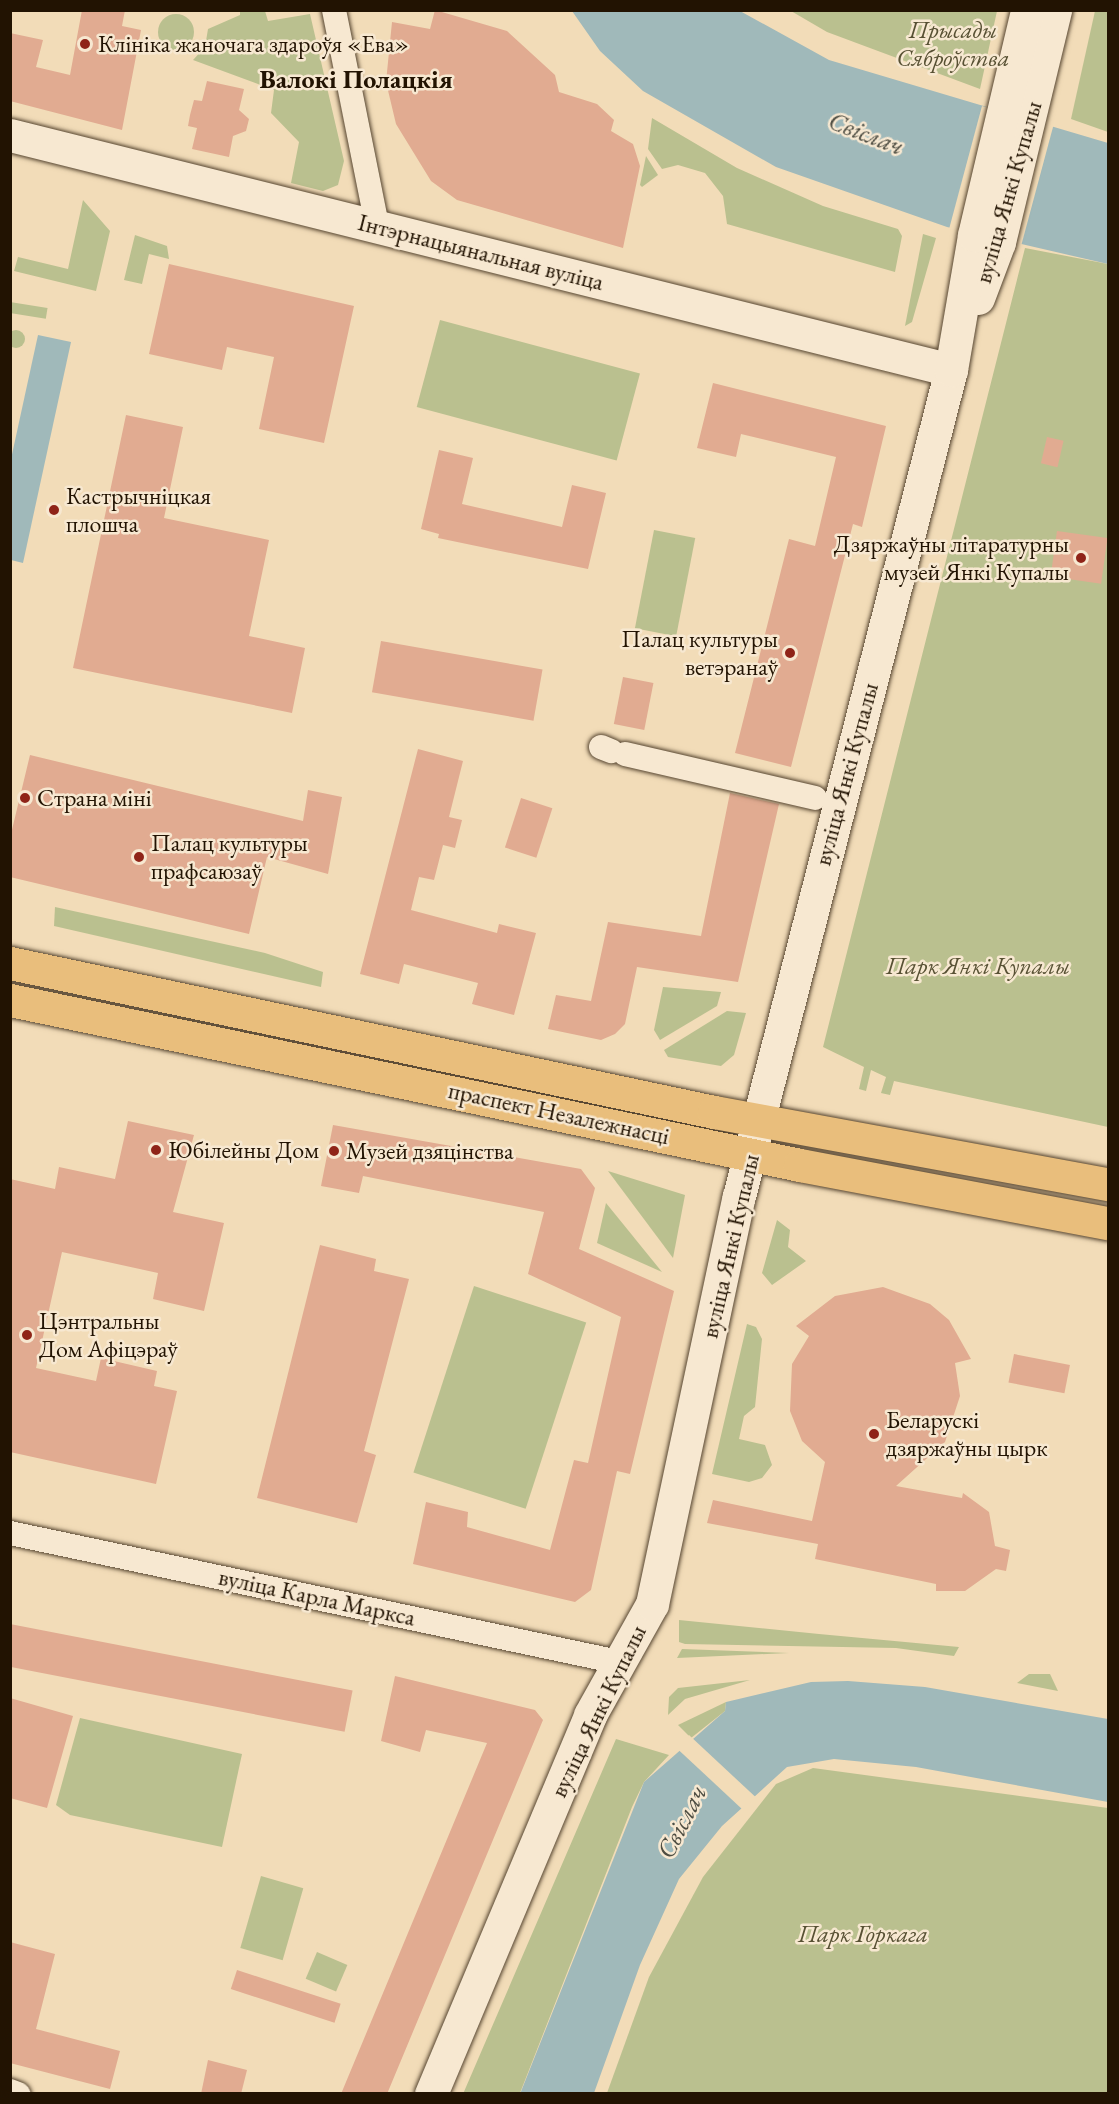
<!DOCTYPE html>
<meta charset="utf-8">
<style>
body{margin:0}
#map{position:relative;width:1119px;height:2104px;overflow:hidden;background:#f2dcb8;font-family:"EB Garamond",serif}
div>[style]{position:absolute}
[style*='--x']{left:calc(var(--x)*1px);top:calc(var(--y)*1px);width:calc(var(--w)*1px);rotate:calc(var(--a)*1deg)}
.green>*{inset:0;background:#bac08f;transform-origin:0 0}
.round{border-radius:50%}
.water>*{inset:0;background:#a0b9ba}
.pier>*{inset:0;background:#f2dcb8;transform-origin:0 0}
.building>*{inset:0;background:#e1ab91;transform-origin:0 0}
.roads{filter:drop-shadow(0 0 2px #564530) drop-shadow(0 0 2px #564530)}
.street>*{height:24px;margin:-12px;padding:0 12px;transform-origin:12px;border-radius:12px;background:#f7e8d1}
.secondary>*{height:33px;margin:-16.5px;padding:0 16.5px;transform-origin:16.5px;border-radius:16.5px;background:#f7e8d1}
.primary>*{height:33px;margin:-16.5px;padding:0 16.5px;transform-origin:16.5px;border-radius:16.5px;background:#e9be7c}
.dots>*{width:16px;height:16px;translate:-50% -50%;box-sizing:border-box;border:3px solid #f7e8d1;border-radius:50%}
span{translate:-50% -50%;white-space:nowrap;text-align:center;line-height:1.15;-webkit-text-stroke:5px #f7e8d1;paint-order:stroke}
.park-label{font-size:24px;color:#575033;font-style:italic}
.poi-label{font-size:24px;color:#221302}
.left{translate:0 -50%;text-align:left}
.right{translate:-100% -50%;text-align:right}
.street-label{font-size:24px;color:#221302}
.neighbourhood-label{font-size:26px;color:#221302;font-weight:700}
.water-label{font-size:26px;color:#4e4d42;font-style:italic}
.frame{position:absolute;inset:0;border:12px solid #221302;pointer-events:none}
</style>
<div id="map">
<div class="green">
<div style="clip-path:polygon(240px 11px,265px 11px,268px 21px,310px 14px,344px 161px,338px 185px,323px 191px,291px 183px,299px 142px,271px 113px,274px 90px,193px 60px,205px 47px,208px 29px,240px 15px)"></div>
<div style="clip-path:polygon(791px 11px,997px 11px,980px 89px,827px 32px)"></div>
<div style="clip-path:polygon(1095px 11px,1108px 11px,1108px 132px,1071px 119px)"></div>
<div class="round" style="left:158px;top:14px;width:36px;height:36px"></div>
<div style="clip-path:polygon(652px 118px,737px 168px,823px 206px,898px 229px,902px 236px,895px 272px,727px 224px,723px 196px,705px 173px,678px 165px,662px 169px,648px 149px)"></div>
<div style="clip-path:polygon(646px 156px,658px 175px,642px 187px,640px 185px)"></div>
<div style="clip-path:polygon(83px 200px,110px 231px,96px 291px,14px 271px,18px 257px,68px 269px)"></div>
<div style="clip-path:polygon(923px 234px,936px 238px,912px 322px,905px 326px)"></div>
<div style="clip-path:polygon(135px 235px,167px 246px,169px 259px,149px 254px,142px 284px,124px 280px)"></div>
<div style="clip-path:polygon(1025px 248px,1108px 264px,1108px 1127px,894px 1081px,890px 1095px,881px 1093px,886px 1077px,871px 1070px,866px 1091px,859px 1089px,864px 1067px,823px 1047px)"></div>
<div style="left:10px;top:302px;width:38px;height:11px;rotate:9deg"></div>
<div style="left:440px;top:320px;width:207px;height:90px;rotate:15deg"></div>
<div class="round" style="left:7px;top:330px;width:18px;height:18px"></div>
<div style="left:654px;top:530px;width:42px;height:100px;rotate:11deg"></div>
<div style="clip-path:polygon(55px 907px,265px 953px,323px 972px,321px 987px,54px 926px)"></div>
<div style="clip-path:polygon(663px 987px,721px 992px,717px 1006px,660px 1040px,654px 1030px)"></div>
<div style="clip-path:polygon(727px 1011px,746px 1013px,734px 1055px,721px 1066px,668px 1057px,664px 1050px)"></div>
<div style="clip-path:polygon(608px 1171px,685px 1195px,673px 1258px)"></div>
<div style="clip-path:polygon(606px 1203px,662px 1272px,597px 1243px)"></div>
<div style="clip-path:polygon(777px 1220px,790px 1230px,788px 1247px,806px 1261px,772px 1285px,762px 1273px)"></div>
<div style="left:474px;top:1286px;width:118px;height:196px;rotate:18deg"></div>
<div style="clip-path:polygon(747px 1324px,756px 1327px,762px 1339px,755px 1407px,744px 1416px,739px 1439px,765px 1445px,772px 1465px,762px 1478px,749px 1482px,712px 1474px)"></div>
<div style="clip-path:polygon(679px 1620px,819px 1634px,959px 1647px,954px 1656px,896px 1648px,685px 1644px,679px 1642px)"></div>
<div style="clip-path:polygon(682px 1649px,789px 1653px,677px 1658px)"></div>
<div style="clip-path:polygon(1029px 1674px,1050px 1674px,1058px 1691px,1017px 1683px)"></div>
<div style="clip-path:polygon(750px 1680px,685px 1699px,668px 1715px,669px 1697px,678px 1688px)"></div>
<div style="clip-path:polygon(726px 1702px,725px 1711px,691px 1738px,678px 1725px)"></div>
<div style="clip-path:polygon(80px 1718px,242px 1754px,222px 1847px,70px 1815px,56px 1805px)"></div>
<div style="clip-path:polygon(616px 1739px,669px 1755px,644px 1782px,632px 1807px,520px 2093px,463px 2094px)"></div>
<div style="clip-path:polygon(813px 1768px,1108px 1808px,1108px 2093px,607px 2093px,649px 1977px,703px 1877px,776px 1784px)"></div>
<div style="left:261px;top:1876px;width:44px;height:75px;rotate:16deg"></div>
<div style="left:317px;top:1952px;width:33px;height:29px;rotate:23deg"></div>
</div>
<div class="water">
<div style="clip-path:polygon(572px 11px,740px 11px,829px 60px,1108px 143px,1108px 264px,947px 227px,776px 167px,643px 91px,600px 51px)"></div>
<div style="clip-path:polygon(38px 335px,71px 342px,23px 563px,11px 560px,11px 459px)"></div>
<div style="clip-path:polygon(848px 1681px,925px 1687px,1108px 1719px,1108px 1802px,916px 1767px,834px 1759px,787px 1767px,722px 1826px,679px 1879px,640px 1965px,594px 2093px,520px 2094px,644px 1782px,725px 1711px,726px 1702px,811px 1682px)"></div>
</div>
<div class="pier">
<div style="left:982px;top:106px;width:74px;height:127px;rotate:15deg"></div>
<div style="left:689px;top:1735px;width:91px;height:18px;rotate:43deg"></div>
</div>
<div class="building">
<div style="clip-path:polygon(82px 10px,125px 10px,122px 26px,141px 30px,122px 130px,10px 101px,10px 33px,43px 40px,36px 67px,70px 75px)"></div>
<div style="clip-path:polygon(435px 10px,507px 31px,555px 75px,559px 92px,597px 104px,614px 120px,611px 131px,633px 144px,640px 166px,623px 248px,457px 200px,431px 181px,396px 124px,386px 82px,392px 22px,430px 29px)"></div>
<div style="clip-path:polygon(207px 81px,244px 89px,239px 110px,249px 119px,246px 131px,233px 136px,229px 157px,192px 149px,197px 128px,188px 126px,190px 115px,194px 100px,202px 101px)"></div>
<div style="clip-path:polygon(169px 264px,354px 306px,324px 443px,259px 429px,274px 357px,227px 347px,222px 370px,149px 354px)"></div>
<div style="clip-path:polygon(713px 383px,886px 426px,862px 527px,853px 524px,791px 767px,735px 753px,789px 539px,815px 546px,836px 457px,741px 434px,736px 457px,697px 448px)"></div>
<div style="clip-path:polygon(126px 415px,183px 427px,164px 518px,269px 540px,249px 636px,305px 648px,292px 713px,73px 668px)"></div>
<div style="left:1047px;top:437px;width:17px;height:27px;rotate:13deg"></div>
<div style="clip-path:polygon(439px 450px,473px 458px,462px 504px,562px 527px,572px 485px,606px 493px,588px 569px,438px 538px,439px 534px,421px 529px)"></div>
<div style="left:1057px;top:531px;width:51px;height:46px;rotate:8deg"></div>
<div style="left:381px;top:641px;width:164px;height:52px;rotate:10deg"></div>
<div style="left:623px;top:677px;width:31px;height:48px;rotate:11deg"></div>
<div style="clip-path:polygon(418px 749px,463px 761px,449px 817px,462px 820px,455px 848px,443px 845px,434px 880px,419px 877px,411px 910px,497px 933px,499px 924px,536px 933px,514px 1015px,472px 1004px,478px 983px,404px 964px,399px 984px,360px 974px)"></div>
<div style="clip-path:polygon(30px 755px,303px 821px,308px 790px,342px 797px,328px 874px,267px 857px,249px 934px,10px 877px,10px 838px)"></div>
<div style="clip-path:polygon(730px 793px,779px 804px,738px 982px,637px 967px,625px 1024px,615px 1034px,601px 1040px,548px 1029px,556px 995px,591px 1001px,608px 922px,701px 936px)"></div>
<div style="left:521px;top:798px;width:33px;height:52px;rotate:18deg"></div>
<div style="clip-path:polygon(128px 1121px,194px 1135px,173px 1212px,224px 1223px,204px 1311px,153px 1299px,158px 1273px,62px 1252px,36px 1368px,96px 1381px,101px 1358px,157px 1371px,154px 1386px,177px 1391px,156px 1484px,10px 1452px,10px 1179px,55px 1189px,59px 1167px,115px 1179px)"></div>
<div style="clip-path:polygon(333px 1125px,581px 1169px,595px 1188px,579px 1249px,674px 1291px,630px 1474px,617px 1471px,591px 1590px,575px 1602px,413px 1564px,426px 1502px,468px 1512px,467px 1527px,550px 1550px,574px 1460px,588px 1463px,621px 1317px,528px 1274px,544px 1212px,363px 1176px,359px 1193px,321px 1186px)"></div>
<div style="clip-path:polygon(320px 1245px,376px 1259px,374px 1271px,409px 1279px,364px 1451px,376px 1455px,357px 1523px,257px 1498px)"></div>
<div style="clip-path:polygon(883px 1287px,930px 1304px,949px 1320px,971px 1359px,955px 1363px,960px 1396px,945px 1442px,896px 1486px,962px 1498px,963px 1493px,989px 1512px,995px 1546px,1010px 1550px,1006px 1571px,996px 1569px,965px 1591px,936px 1591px,936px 1584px,815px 1559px,818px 1544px,707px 1523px,713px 1500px,812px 1521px,825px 1462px,802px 1441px,790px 1411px,792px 1364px,809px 1336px,796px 1326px,835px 1296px)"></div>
<div style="left:1014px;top:1354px;width:57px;height:29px;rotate:11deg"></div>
<div style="left:10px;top:1624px;width:349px;height:42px;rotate:11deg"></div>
<div style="clip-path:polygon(395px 1676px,535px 1710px,543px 1720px,387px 2094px,341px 2094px,487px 1743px,426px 1730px,420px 1752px,381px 1741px)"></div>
<div style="clip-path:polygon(10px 1698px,73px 1716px,47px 1808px,10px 1798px)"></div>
<div style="clip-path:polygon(10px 1942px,55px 1954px,36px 2029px,120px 2051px,110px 2089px,10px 2063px)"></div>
<div style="left:237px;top:1970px;width:109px;height:20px;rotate:18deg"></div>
<div style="clip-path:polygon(208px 2060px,247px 2070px,241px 2094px,201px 2094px)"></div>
</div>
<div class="roads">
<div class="street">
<div style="--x:334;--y:10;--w:220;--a:78.7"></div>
<div style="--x:601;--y:747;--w:11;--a:22"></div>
<div style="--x:625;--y:754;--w:195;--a:13"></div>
<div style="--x:10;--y:1533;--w:627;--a:11.97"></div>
<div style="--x:10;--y:2091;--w:9;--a:21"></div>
</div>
<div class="secondary">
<div style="--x:10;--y:135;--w:970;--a:14.02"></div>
<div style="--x:978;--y:298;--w:60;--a:-69.4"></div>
<div style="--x:999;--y:242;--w:239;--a:-76.4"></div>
<div style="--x:431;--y:2094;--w:411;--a:-67.2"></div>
<div style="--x:590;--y:1715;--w:127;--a:-60.8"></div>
<div style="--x:652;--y:1604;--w:417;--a:-78"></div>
<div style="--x:739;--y:1196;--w:853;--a:-75.61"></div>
<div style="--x:951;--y:370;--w:137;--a:-80.3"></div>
<div style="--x:974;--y:235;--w:231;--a:-76.7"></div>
</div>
<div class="primary">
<div style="--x:10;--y:963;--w:720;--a:11.95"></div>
<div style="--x:714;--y:1112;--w:401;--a:10.4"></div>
<div style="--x:10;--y:1000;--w:807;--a:11.8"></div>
<div style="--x:800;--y:1165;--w:313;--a:10.7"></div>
</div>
</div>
<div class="dots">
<div style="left:85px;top:44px;background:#8f2418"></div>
<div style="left:54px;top:510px;background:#8f2418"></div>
<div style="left:1081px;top:558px;background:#8f2418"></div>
<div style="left:790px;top:653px;background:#8f2418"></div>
<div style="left:25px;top:798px;background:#8f2418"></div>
<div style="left:139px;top:857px;background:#8f2418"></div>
<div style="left:156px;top:1150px;background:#8f2418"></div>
<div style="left:334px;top:1151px;background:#8f2418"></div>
<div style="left:27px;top:1335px;background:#8f2418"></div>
<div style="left:874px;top:1434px;background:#8f2418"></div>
</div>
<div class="park-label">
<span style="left:953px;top:44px">Прысады<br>Сяброўства</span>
<span style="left:978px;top:966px">Парк Янкі Купалы</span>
<span style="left:863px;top:1934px">Парк Горкага</span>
</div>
<div class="poi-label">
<span class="left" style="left:98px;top:44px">Клініка жаночага здароўя «Ева»</span>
<span class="left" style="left:66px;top:510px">Кастрычніцкая<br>плошча</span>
<span class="right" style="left:1069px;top:558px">Дзяржаўны літаратурны<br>музей Янкі Купалы</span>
<span class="right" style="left:778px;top:653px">Палац культуры<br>ветэранаў</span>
<span class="left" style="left:37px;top:798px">Страна міні</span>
<span class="left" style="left:151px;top:857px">Палац культуры<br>прафсаюзаў</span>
<span class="left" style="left:168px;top:1150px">Юбілейны Дом</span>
<span class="left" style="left:346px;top:1151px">Музей дзяцінства</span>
<span class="left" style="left:39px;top:1335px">Цэнтральны<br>Дом Афіцэраў</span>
<span class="left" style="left:886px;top:1434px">Беларускі<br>дзяржаўны цырк</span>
</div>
<div class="street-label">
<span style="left:1008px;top:192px;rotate:-74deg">вуліца Янкі Купалы</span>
<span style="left:481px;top:252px;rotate:14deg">Інтэрнацыянальная вуліца</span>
<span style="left:846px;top:774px;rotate:-75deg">вуліца Янкі Купалы</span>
<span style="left:559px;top:1113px;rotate:12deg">праспект Незалежнасці</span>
<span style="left:730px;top:1246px;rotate:-77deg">вуліца Янкі Купалы</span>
<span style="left:317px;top:1597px;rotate:12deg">вуліца Карла Маркса</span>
<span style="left:598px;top:1711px;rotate:-64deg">вуліца Янкі Купалы</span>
</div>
<div class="neighbourhood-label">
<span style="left:356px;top:80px">Валокі Полацкія</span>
</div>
<div class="water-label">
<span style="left:866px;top:134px;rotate:21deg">Свіслач</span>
<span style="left:682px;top:1822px;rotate:-63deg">Свіслач</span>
</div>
<div class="frame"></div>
</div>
